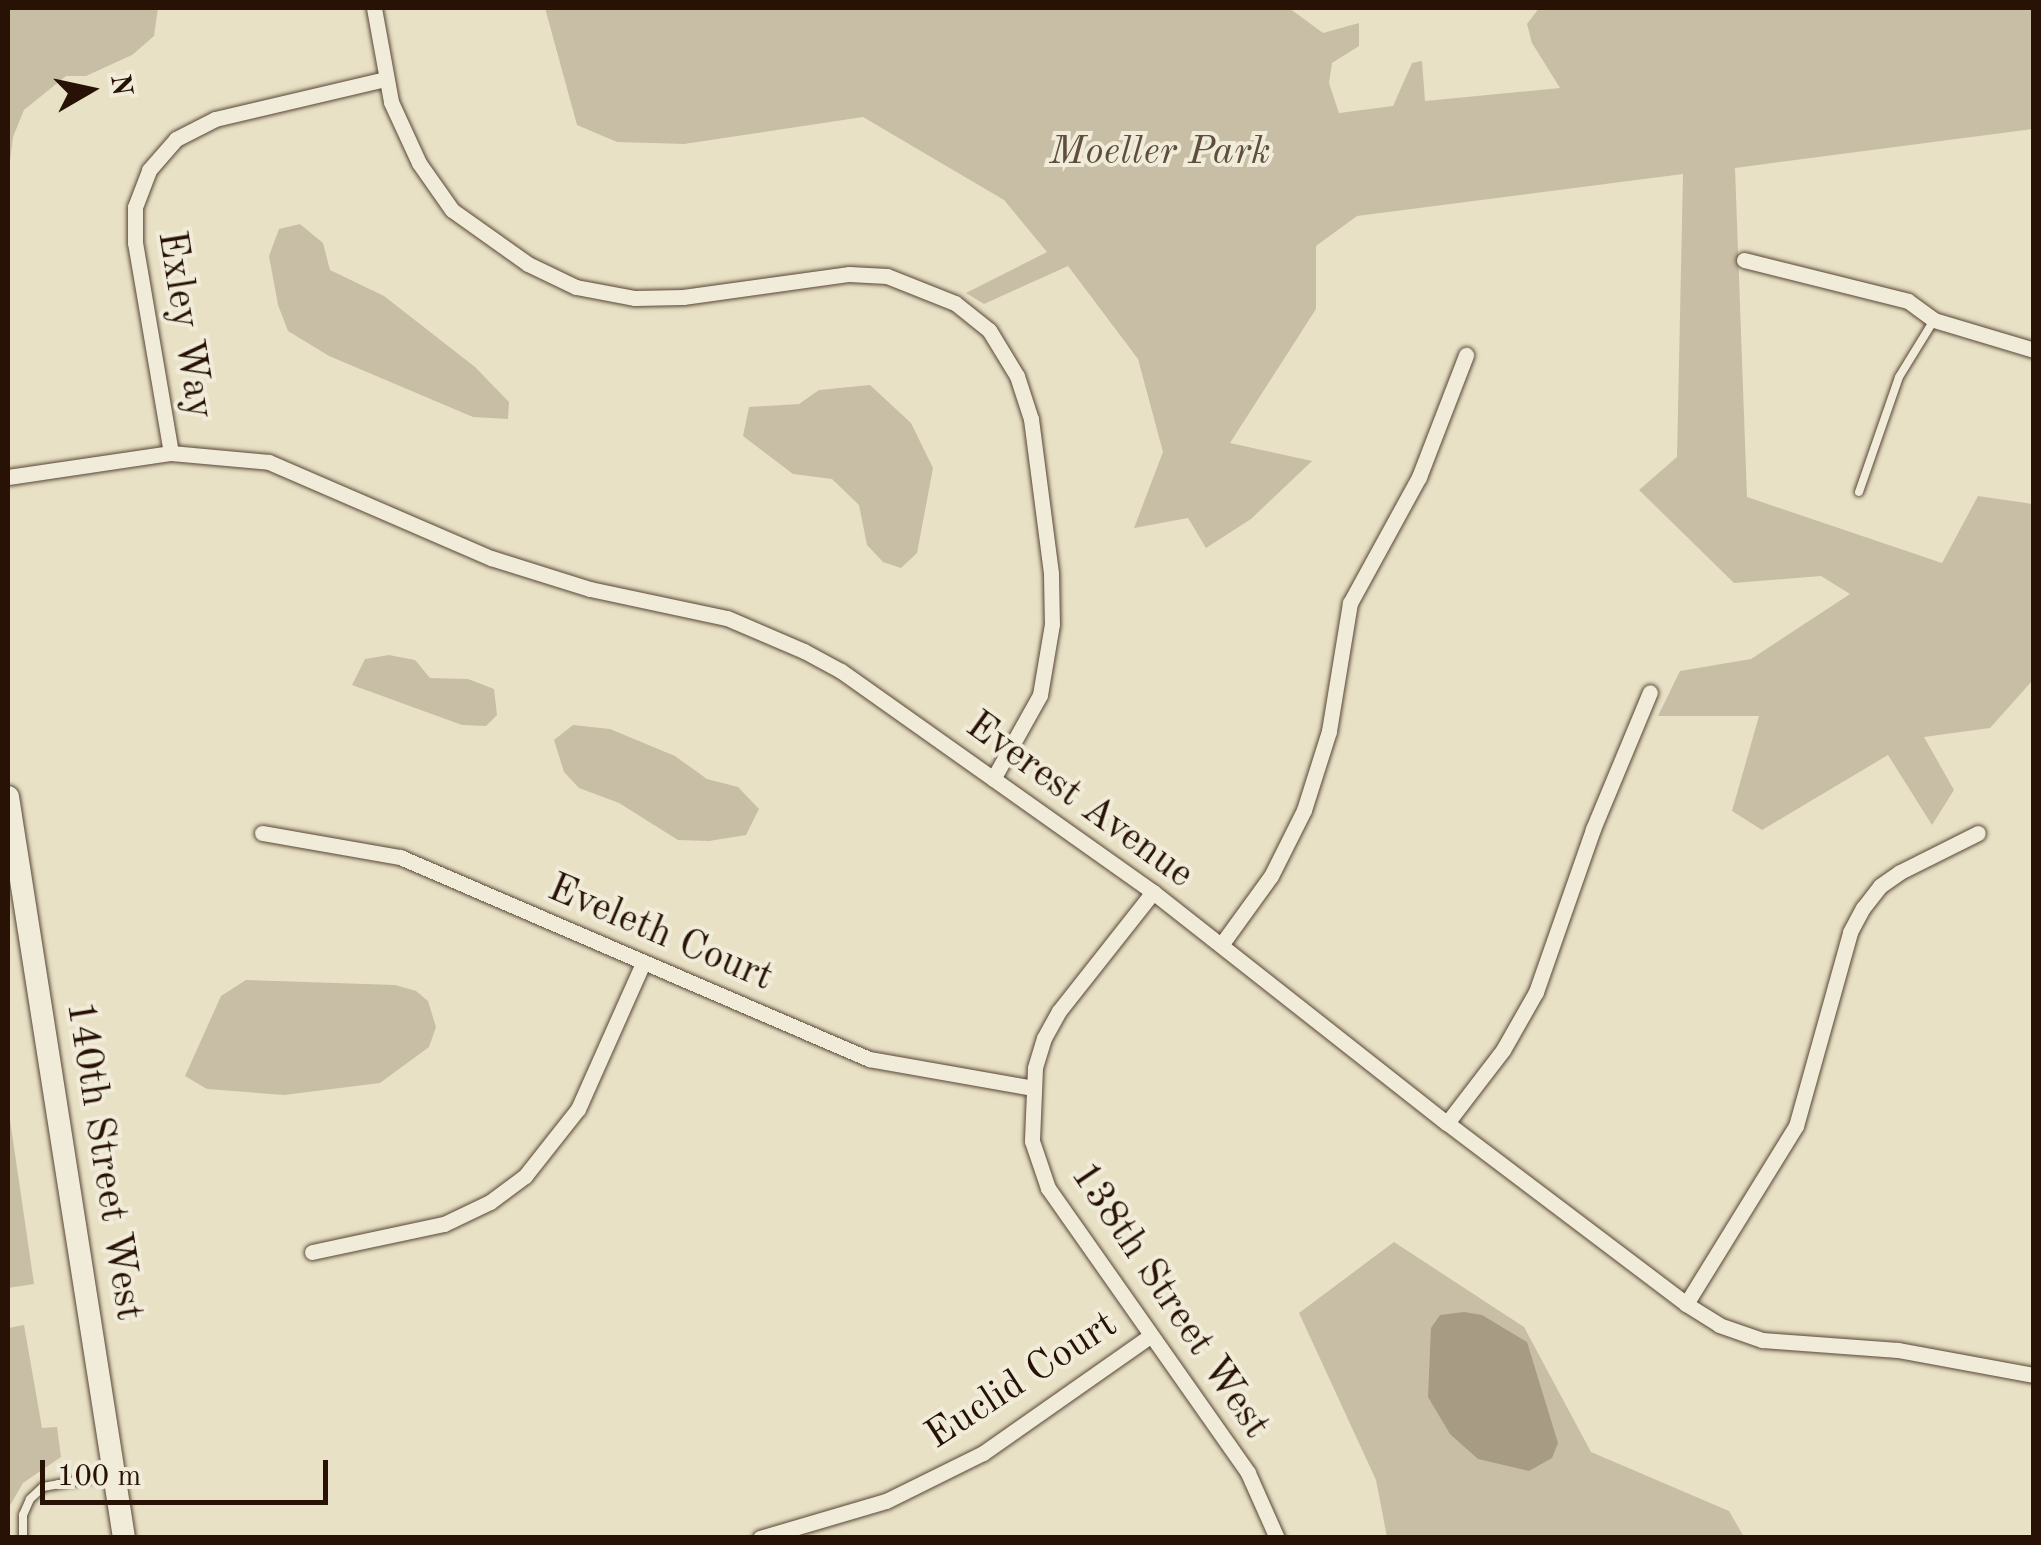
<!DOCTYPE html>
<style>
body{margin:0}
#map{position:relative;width:2041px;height:1545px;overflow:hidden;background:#e9e1c6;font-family:"Old Standard TT",serif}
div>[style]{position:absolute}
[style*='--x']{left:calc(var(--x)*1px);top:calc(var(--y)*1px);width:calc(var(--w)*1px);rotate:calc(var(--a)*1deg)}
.green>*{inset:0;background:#c8bea5}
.water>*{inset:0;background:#a79b84}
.roads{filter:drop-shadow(0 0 2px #584635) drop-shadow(0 0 2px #584635)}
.lane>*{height:8px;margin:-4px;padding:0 4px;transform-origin:4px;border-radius:4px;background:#f1ecda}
.street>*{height:15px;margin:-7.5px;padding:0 7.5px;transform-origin:7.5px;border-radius:7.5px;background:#f1ecda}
.secondary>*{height:22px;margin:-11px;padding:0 11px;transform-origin:11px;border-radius:11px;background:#f1ecda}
span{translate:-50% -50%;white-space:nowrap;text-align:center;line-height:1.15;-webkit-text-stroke:8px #f1ecda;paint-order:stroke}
.park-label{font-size:40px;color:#5f4e3d;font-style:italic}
.street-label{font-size:40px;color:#271205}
.frame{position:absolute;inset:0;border:10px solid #271205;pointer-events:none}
.north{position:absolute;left:40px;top:40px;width:100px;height:100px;-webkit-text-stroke:8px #f1ecda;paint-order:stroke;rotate:81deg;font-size:28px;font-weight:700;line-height:40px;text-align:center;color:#271205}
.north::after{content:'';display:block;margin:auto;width:35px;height:45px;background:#271205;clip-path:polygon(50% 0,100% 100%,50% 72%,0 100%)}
.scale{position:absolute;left:40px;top:1460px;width:288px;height:45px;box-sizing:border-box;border:5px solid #271205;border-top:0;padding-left:12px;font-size:30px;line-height:35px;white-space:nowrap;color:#271205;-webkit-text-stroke:8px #f1ecda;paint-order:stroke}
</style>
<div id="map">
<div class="green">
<div style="clip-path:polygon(8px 8px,158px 8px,154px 36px,132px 55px,86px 76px,66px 76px,24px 110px,13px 137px,10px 161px)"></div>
<div style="clip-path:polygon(545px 8px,1289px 8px,1323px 33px,1359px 23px,1359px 46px,1332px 63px,1329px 83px,1339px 113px,1393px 106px,1412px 63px,1422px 61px,1425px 101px,1560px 88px,1532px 43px,1527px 24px,1539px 8px,2033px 8px,2033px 129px,1735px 168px,1747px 497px,1942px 563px,1978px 496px,2033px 504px,2033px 680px,1990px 728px,1924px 737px,1954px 790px,1932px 825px,1888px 755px,1762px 830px,1732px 811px,1759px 716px,1658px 716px,1680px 671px,1751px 659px,1850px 594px,1821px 576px,1734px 583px,1639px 490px,1677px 457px,1683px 174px,1357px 216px,1316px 246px,1316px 309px,1230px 443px,1312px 461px,1251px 519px,1206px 548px,1188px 518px,1134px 528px,1163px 452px,1138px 359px,1068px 266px,984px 304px,966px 293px,1047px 252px,1004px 200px,863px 117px,684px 144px,617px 142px,577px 125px)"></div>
<div style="clip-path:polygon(300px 224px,323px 243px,330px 270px,384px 296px,475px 367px,509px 402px,508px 419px,473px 417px,329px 356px,288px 331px,278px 305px,269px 256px,279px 229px)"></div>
<div style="clip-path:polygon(870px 385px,911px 423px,933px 468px,917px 553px,901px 568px,883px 562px,867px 545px,859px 505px,832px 479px,793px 474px,743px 436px,749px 407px,799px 404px,819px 390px)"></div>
<div style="clip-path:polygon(389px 655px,415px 660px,430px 678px,468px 679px,494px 689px,497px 715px,486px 726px,462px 725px,352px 685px,365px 659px)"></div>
<div style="clip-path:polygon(573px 725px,610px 729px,675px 756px,707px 779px,738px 787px,759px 809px,746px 835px,709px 841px,678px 840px,619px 803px,579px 788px,564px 772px,554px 740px)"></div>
<div style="clip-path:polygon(246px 980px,395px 985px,416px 991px,428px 1001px,436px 1027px,429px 1047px,380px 1083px,284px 1095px,207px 1089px,185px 1076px,221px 996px)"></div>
<div style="clip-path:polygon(8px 1106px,34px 1284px,8px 1288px)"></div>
<div style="clip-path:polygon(1394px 1242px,1524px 1327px,1591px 1452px,1729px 1511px,1744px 1537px,1387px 1537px,1376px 1480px,1299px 1313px)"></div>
<div style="clip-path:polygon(24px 1325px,42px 1428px,57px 1427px,61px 1457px,23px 1483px,8px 1509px,8px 1328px)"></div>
</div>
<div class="water">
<div style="clip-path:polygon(1464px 1312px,1482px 1315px,1527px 1342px,1558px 1443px,1552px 1458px,1529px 1471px,1478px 1459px,1450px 1434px,1428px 1397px,1431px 1328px,1440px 1315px)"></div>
</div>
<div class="roads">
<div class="lane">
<div style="--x:1859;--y:492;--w:122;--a:-70.8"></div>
<div style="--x:1899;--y:377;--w:67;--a:-58.4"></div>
<div style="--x:23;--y:1538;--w:23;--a:-90"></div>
<div style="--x:23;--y:1515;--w:17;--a:-66"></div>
<div style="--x:30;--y:1499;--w:18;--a:-43"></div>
<div style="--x:43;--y:1487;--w:67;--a:-10.3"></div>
</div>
<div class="street">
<div style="--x:374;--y:8;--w:96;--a:79.7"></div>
<div style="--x:391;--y:102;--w:67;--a:65.3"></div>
<div style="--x:419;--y:163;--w:57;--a:54.9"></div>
<div style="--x:452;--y:210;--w:93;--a:35.4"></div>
<div style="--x:528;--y:264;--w:53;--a:25.6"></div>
<div style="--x:576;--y:287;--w:60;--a:10.6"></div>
<div style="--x:635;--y:298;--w:48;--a:-1.2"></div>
<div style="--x:683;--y:297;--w:168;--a:-7.9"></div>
<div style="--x:849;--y:274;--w:38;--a:3"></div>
<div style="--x:887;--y:276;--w:73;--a:21.7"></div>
<div style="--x:955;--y:303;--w:43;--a:38.5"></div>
<div style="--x:989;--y:330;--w:54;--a:58.7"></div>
<div style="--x:1017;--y:376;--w:45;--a:72"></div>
<div style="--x:1031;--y:419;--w:156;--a:82.6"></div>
<div style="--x:1051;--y:574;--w:50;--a:88.9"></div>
<div style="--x:1052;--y:624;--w:72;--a:99.6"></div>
<div style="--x:1040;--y:695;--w:96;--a:119.2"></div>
<div style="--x:1744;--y:260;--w:169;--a:14"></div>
<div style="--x:1908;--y:301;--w:32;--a:36"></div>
<div style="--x:1934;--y:320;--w:104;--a:16.7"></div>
<div style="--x:171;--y:453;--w:213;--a:-99.7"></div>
<div style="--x:135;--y:243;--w:36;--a:-90"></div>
<div style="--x:135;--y:207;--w:40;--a:-69"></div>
<div style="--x:149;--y:170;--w:41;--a:-48.9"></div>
<div style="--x:176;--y:139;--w:44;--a:-27.1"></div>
<div style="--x:215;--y:119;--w:175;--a:-13.2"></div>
<div style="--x:8;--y:477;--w:165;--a:-8.4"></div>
<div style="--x:171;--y:453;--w:98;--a:5.2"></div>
<div style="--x:269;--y:462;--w:242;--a:23.4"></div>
<div style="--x:491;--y:558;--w:104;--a:17.4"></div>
<div style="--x:590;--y:589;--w:140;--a:12"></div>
<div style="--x:727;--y:618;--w:84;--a:23.2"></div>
<div style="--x:804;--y:651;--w:42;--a:28.4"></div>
<div style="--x:841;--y:671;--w:382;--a:35.3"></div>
<div style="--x:1153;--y:892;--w:374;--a:38.2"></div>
<div style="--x:1447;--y:1123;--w:300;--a:37.1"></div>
<div style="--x:1686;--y:1304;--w:39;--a:32"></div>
<div style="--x:1719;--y:1325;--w:46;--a:19.2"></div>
<div style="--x:1762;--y:1340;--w:136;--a:4.2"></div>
<div style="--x:1898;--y:1350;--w:138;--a:10.4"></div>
<div style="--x:262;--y:833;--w:140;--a:9.9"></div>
<div style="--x:400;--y:857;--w:511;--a:23.3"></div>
<div style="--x:869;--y:1059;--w:167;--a:10"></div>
<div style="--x:1153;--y:892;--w:152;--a:128.3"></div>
<div style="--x:1059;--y:1011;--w:31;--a:119"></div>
<div style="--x:1044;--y:1038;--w:31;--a:107"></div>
<div style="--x:1035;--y:1068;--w:73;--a:92.4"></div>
<div style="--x:1032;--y:1141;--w:50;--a:71.2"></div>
<div style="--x:1048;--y:1188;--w:348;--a:54.9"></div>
<div style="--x:1248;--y:1473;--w:71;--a:66"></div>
<div style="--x:1221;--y:945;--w:85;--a:-54.1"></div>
<div style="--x:1271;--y:876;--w:74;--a:-63.4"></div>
<div style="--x:1304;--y:810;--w:83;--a:-72.4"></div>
<div style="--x:1329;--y:731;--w:130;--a:-80.7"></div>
<div style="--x:1350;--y:603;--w:144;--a:-61.3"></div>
<div style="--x:1419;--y:477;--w:131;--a:-68.9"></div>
<div style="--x:1447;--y:1123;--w:92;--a:-52.5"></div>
<div style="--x:1503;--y:1050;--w:67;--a:-60.4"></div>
<div style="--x:1536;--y:992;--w:173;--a:-70.7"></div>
<div style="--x:1593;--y:829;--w:148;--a:-67.4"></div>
<div style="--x:312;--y:1252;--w:135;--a:-12"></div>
<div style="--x:444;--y:1224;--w:51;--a:-25.6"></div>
<div style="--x:490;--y:1202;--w:44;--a:-36.6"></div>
<div style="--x:525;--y:1176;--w:85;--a:-51.7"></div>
<div style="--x:578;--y:1109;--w:160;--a:-66"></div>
<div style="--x:1686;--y:1304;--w:209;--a:-58.3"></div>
<div style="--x:1796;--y:1126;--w:201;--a:-74.4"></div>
<div style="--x:1850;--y:932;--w:27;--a:-62"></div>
<div style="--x:1863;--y:908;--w:28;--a:-52"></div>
<div style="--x:1880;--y:886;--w:24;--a:-35"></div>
<div style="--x:1900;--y:872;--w:87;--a:-26.6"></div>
<div style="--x:760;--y:1538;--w:131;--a:-16.4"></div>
<div style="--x:886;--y:1501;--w:108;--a:-26.3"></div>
<div style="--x:983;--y:1453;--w:204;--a:-35"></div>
</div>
<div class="secondary">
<div style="--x:8;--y:797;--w:750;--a:81.1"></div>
</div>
</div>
<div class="park-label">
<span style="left:1160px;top:153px">Moeller Park</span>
</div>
<div class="street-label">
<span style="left:184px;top:325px;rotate:81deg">Exley Way</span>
<span style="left:1079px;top:801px;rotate:36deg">Everest Avenue</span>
<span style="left:660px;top:934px;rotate:23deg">Eveleth Court</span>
<span style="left:103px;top:1161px;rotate:81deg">140th Street West</span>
<span style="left:1169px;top:1301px;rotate:56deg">138th Street West</span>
<span style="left:1022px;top:1381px;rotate:-33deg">Euclid Court</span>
</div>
<div class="frame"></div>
<div class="north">N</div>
<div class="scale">100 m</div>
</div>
